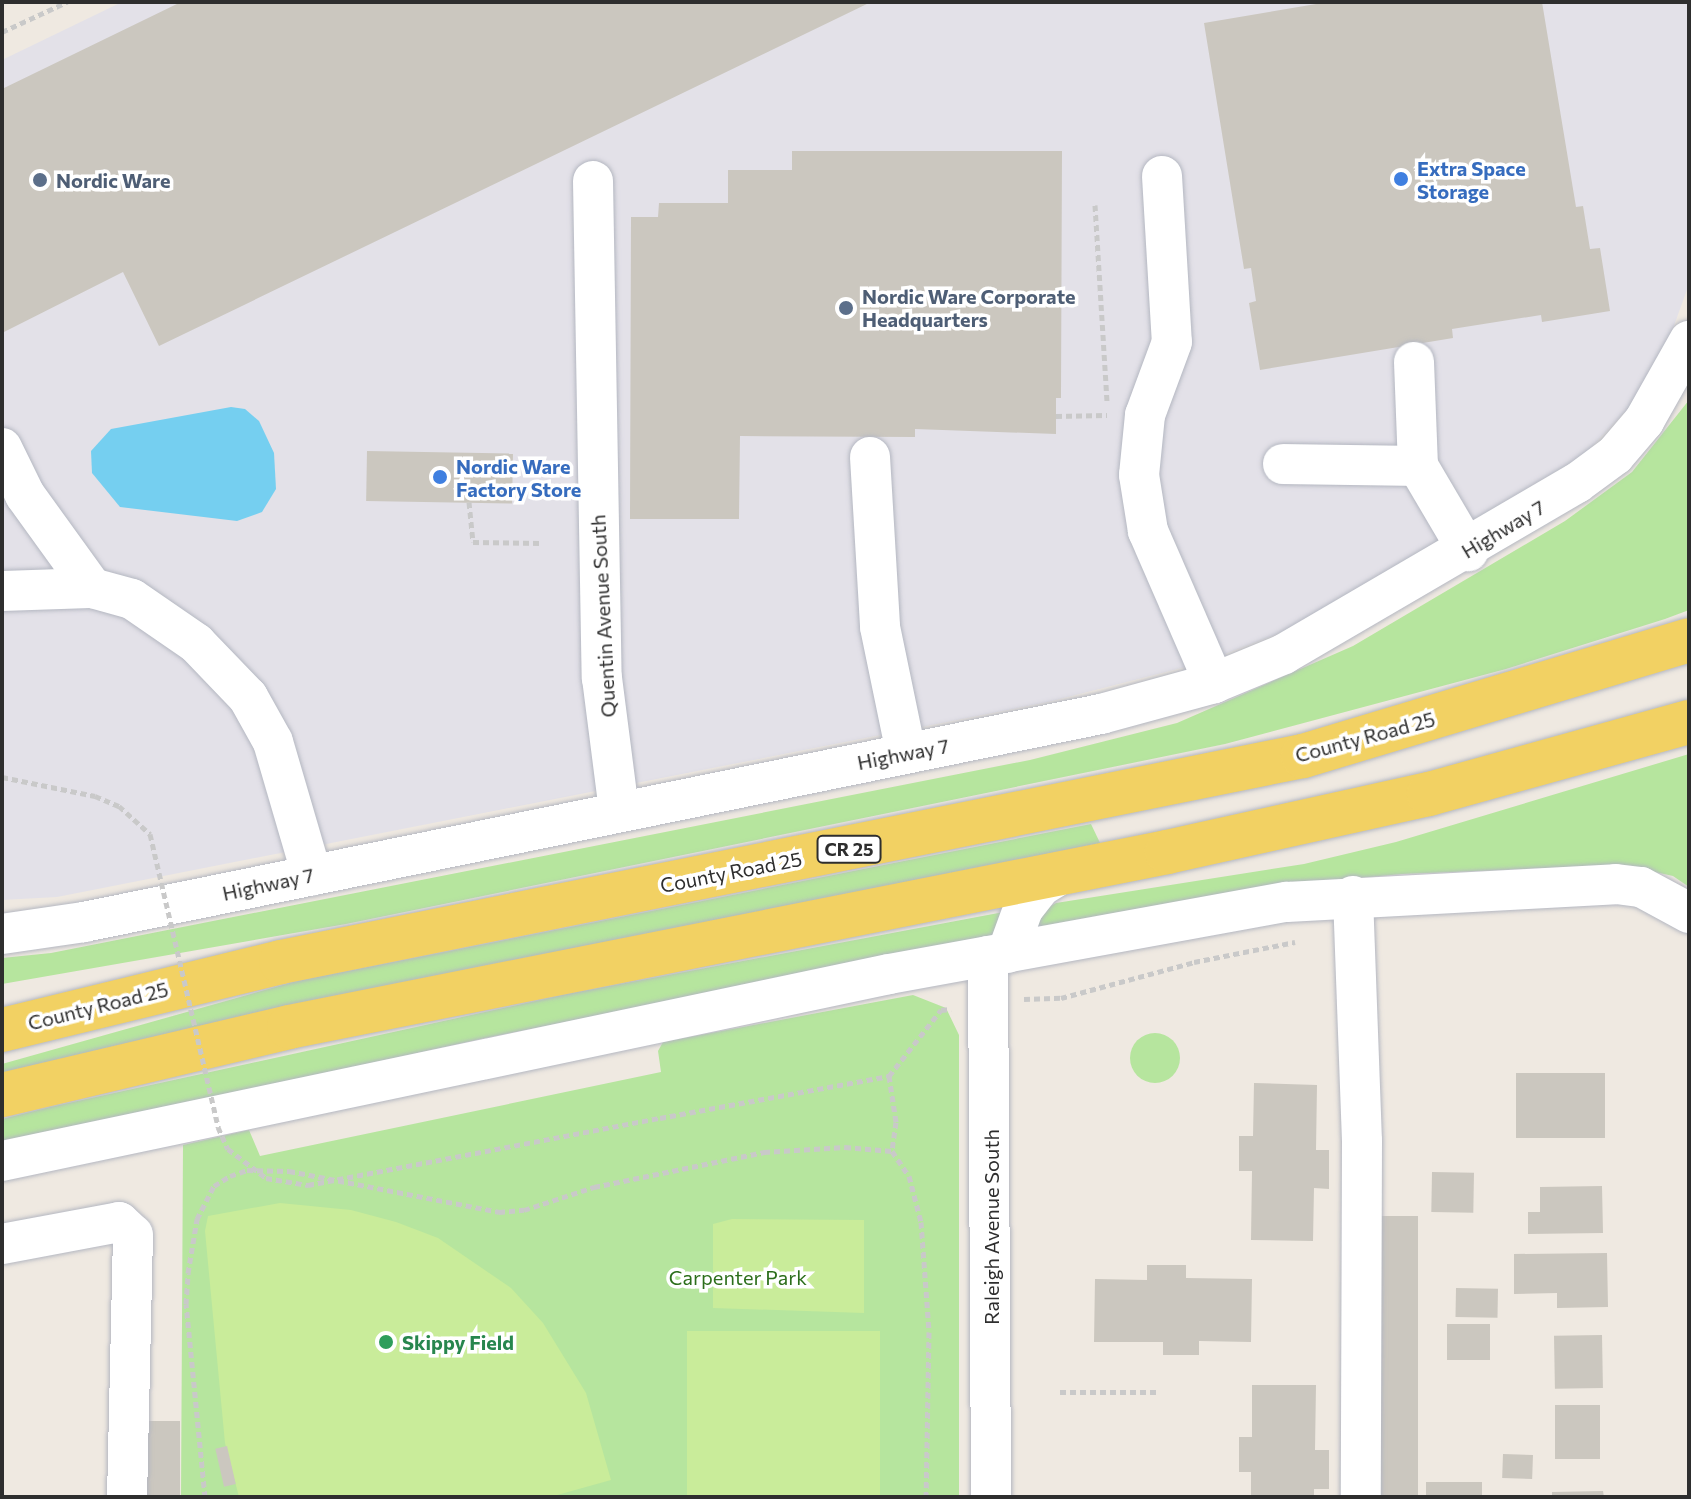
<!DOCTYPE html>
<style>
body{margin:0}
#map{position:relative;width:1691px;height:1499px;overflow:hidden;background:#efe9e1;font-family:Commissioner,sans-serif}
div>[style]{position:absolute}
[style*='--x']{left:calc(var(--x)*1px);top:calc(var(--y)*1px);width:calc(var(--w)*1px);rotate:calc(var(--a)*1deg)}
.industrial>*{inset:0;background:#e3e1e8}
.green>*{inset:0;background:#b6e59e}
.round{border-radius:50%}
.pitch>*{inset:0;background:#c9ec9a;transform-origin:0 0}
.water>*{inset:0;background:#75cff0}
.building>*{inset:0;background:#cbc7bf;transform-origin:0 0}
.path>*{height:5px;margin-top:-2.5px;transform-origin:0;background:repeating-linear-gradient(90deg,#c9c9c9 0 6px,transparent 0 10px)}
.roads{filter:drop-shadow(0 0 2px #b4b7c1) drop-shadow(0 0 2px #b4b7c1)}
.minor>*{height:40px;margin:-20px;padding:0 20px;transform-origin:20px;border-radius:20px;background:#fff}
.major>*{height:44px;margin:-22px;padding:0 22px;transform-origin:22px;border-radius:22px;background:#f2d163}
.path-bridge>*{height:5px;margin-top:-2.5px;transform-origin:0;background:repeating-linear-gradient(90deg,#c9c9c9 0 6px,transparent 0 10px)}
.dots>*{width:22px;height:22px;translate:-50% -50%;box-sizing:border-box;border:4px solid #fff;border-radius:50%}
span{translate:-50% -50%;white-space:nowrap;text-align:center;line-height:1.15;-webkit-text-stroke:7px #fff;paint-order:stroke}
.shield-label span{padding:2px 6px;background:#fff;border:2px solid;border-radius:6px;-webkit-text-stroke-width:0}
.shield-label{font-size:18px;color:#2e2e2e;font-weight:700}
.shop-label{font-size:20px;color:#366cbe;font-weight:700}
.left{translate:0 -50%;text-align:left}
.service-label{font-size:20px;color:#4e5e75;font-weight:700}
.street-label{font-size:20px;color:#2e2e2e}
.park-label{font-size:20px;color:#2c6e1b}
.leisure-label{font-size:20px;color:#27864d;font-weight:700}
.frame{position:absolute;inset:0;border:4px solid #2e2e2e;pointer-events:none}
</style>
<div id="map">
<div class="industrial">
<div style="clip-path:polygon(122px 2px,1689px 2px,1689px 284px,1662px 359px,1635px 401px,1584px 455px,1285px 631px,1201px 663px,1048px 702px,57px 897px,2px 900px,2px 60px)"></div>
</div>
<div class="green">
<div style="clip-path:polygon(1689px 400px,1689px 610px,1665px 619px,1506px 669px,1225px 744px,346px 924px,2px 984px,2px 958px,51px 953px,1030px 760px,1177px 723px,1353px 646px,1565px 521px,1632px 472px)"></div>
<div style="clip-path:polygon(1689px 754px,1689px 887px,1673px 876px,1623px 865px,1402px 874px,1282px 885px,1025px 932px,1042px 911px,1056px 903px,1304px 864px,1396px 842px)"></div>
<div style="clip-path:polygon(1091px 824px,1101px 845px,464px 970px,2px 1074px,2px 1064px,297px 981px)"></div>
<div style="clip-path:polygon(1009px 911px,1001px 935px,485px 1038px,2px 1145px,2px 1119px,50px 1107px,567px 994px)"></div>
<div style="clip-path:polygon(913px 995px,946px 1008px,959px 1035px,959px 1497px,181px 1497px,183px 1145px,249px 1130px,260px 1156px,661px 1072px,658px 1051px,663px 1042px)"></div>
<div class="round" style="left:1130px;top:1033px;width:50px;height:50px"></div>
</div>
<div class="pitch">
<div style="clip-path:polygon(280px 1203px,351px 1210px,396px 1222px,438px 1238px,511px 1288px,543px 1323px,586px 1393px,611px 1480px,550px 1497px,239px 1497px,225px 1443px,205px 1231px,208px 1216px)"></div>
<div style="clip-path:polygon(732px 1219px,864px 1220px,864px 1313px,713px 1308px,713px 1224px)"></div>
<div style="left:880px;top:1331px;width:166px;height:193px;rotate:90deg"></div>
</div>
<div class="water">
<div style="clip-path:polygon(231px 407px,245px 409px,259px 421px,274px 453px,276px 489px,262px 512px,237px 521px,120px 507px,92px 473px,91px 451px,111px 429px)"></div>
</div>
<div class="building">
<div style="clip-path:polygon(181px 2px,871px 2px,159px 346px,123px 272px,2px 333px,2px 89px)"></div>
<div style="clip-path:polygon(1328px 2px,1542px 2px,1576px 207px,1583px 206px,1590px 249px,1600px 248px,1610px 311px,1542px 322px,1541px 315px,1452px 329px,1453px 338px,1260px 370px,1249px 303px,1256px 301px,1251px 268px,1244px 269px,1204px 23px)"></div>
<div style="clip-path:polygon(792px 151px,1062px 151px,1061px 398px,1056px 398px,1056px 434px,915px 429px,915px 437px,740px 436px,739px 519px,630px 519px,631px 217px,658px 217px,659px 203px,728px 203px,728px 170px,792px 170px)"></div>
<div style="left:367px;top:451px;width:146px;height:50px;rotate:1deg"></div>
<div style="left:1516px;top:1073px;width:89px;height:65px"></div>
<div style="clip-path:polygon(1254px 1083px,1317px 1085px,1316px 1150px,1329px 1150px,1329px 1189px,1314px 1188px,1313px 1241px,1251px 1240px,1252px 1171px,1239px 1171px,1239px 1136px,1253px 1136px)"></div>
<div style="left:1432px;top:1172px;width:42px;height:40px;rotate:1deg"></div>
<div style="clip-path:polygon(1602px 1186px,1603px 1233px,1528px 1234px,1528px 1212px,1540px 1212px,1540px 1187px)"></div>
<div style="left:1378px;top:1216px;width:40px;height:281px"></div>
<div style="clip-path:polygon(1607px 1253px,1608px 1307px,1557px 1308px,1557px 1293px,1514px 1294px,1514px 1254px)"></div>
<div style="clip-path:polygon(1147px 1265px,1186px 1265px,1186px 1278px,1252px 1279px,1251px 1342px,1199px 1341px,1199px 1355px,1163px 1355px,1163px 1342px,1094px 1342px,1095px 1279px,1147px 1280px)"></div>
<div style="left:1456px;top:1288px;width:42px;height:29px;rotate:1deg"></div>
<div style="left:1447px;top:1324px;width:43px;height:36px"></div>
<div style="left:1602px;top:1335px;width:53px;height:48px;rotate:89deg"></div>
<div style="clip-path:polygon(1252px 1385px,1316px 1385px,1315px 1450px,1329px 1450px,1329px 1489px,1314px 1489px,1314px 1497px,1251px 1497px,1251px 1472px,1239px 1472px,1239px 1437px,1252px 1437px)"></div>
<div style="left:1555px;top:1405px;width:45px;height:54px"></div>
<div style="left:180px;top:1421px;width:76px;height:39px;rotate:90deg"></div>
<div style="left:227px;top:1446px;width:39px;height:12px;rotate:77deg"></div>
<div style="left:1503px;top:1454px;width:30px;height:24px;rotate:2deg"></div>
<div style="left:1426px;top:1482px;width:56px;height:15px"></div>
<div style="clip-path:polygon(1603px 1491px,1604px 1497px,1552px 1497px,1552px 1492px)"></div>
</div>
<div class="path">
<div style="--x:2;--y:32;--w:72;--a:-24.8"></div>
<div style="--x:1095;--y:205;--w:199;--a:86.5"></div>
<div style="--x:1056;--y:416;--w:51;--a:-1.1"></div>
<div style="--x:469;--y:502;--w:40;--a:84.3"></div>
<div style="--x:473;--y:542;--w:68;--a:0.8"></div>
<div style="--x:1024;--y:999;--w:37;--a:-2"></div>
<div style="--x:1061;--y:998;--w:138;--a:-15.1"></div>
<div style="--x:1194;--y:962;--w:103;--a:-11.2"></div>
<div style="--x:889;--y:1076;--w:47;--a:81.3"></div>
<div style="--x:896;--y:1122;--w:28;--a:98"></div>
<div style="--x:660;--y:1118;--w:233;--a:-10.4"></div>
<div style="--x:889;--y:1076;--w:84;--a:-51.8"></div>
<div style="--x:941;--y:1010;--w:10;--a:-6"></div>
<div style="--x:1060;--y:1392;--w:98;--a:0"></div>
<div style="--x:205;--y:1497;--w:194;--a:-95.6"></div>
<div style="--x:186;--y:1304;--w:31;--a:-86"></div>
<div style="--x:188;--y:1273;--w:55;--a:-80.5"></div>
<div style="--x:197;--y:1219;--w:37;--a:-63"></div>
<div style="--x:214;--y:1186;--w:19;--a:-32"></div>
<div style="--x:230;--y:1176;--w:18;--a:-19"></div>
<div style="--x:247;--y:1170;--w:42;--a:1.4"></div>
<div style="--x:289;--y:1171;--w:214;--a:11"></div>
<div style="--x:499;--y:1212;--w:25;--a:-5"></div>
<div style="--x:524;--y:1210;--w:74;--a:-18.2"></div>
<div style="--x:594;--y:1187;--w:174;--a:-11.6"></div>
<div style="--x:764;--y:1152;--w:81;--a:-3.5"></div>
<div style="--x:845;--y:1147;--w:47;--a:4.9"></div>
<div style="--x:892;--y:1151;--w:30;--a:56"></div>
<div style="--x:909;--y:1176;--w:48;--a:75.4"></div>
<div style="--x:921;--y:1222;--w:110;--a:85.8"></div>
<div style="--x:929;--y:1332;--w:165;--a:91"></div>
</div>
<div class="roads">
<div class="minor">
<div style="--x:1162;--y:176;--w:166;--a:86.6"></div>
<div style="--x:1172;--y:342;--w:78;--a:110.3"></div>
<div style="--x:1145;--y:415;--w:60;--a:95.7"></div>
<div style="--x:1139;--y:475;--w:57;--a:80.9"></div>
<div style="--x:1148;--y:531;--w:166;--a:66.5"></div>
<div style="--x:593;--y:181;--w:497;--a:89"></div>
<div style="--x:602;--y:678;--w:134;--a:82.7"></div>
<div style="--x:1414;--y:362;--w:104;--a:87.8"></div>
<div style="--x:2;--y:448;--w:52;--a:63.9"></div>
<div style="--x:25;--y:495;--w:115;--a:54.2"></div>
<div style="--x:92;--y:588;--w:41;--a:15.4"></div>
<div style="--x:132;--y:599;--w:78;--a:34.5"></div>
<div style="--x:196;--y:643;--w:75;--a:46.1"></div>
<div style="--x:248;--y:697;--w:51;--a:60.9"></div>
<div style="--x:273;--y:742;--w:139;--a:73.7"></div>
<div style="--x:870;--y:457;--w:170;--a:86.6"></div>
<div style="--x:880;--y:627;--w:129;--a:78.3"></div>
<div style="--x:1283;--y:464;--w:135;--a:0.8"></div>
<div style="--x:1418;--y:466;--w:99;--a:59.5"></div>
<div style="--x:2;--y:591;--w:90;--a:-1.9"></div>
<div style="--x:1353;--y:896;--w:245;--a:87.9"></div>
<div style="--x:1362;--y:1141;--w:356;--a:90.2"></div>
<div style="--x:2;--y:934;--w:83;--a:-8.3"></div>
<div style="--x:84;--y:922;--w:1038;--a:-11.56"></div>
<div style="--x:1101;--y:714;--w:117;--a:-15.3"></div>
<div style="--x:1214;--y:683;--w:76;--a:-22.5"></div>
<div style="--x:1284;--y:654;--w:339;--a:-30.3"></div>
<div style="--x:1577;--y:483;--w:47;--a:-36.4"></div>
<div style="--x:1615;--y:455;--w:45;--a:-49.5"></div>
<div style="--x:1644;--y:421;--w:92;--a:-60.6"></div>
<div style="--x:1007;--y:953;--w:47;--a:-70"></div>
<div style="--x:1023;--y:909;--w:29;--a:-52"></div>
<div style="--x:1041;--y:886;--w:23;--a:-31"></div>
<div style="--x:988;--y:956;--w:541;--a:89.68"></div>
<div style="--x:2;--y:1161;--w:906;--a:-11.9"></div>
<div style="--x:889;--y:974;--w:404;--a:-10.3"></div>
<div style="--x:1287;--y:902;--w:329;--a:-3.1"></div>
<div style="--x:1616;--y:884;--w:25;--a:7"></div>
<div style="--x:1641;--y:887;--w:55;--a:28.4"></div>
<div style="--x:2;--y:1244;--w:119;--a:-10.6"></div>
<div style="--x:119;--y:1222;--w:19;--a:43"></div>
<div style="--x:133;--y:1235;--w:262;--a:91.3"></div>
</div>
<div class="major">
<div style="--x:2;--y:1030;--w:287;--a:-13.7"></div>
<div style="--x:281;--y:962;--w:1043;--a:-11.4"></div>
<div style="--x:1303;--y:756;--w:403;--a:-16.7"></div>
<div style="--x:2;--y:1095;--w:295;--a:-13.3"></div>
<div style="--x:289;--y:1027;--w:895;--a:-11.27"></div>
<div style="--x:1167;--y:852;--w:268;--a:-12.5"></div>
<div style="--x:1429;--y:794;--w:270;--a:-15.5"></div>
</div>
</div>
<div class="path-bridge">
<div style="--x:2;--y:777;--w:95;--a:11.5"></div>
<div style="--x:95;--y:796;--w:26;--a:23"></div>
<div style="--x:119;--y:806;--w:42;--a:42.1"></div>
<div style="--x:150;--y:834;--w:301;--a:76.9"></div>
<div style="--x:218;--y:1127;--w:24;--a:66"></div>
<div style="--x:228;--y:1149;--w:48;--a:37.3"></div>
<div style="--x:266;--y:1178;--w:43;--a:9.5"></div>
<div style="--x:308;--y:1185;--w:358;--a:-10.8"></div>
</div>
<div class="dots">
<div style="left:1401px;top:179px;background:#3f7fe0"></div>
<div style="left:40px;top:180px;background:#5c6f8a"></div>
<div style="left:846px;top:308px;background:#5c6f8a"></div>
<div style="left:440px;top:477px;background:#3f7fe0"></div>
<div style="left:386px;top:1342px;background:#2e9e5b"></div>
</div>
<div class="shield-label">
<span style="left:849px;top:849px">CR 25</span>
</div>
<div class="shop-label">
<span class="left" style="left:1417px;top:180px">Extra Space<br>Storage</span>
<span class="left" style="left:456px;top:478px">Nordic Ware<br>Factory Store</span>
</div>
<div class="service-label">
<span class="left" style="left:56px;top:180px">Nordic Ware</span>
<span class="left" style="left:862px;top:308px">Nordic Ware Corporate<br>Headquarters</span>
</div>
<div class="street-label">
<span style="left:1503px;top:529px;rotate:-31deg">Highway 7</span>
<span style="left:603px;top:616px;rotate:-93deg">Quentin Avenue South</span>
<span style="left:1365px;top:737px;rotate:-15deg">County Road 25</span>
<span style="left:903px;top:754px;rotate:-11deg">Highway 7</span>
<span style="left:731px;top:872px;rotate:-11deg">County Road 25</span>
<span style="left:268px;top:884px;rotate:-12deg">Highway 7</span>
<span style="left:98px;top:1006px;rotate:-14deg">County Road 25</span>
<span style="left:991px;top:1227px;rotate:-90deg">Raleigh Avenue South</span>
</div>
<div class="park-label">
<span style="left:738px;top:1277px">Carpenter Park</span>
</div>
<div class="leisure-label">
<span class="left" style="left:402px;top:1342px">Skippy Field</span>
</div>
<div class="frame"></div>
</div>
